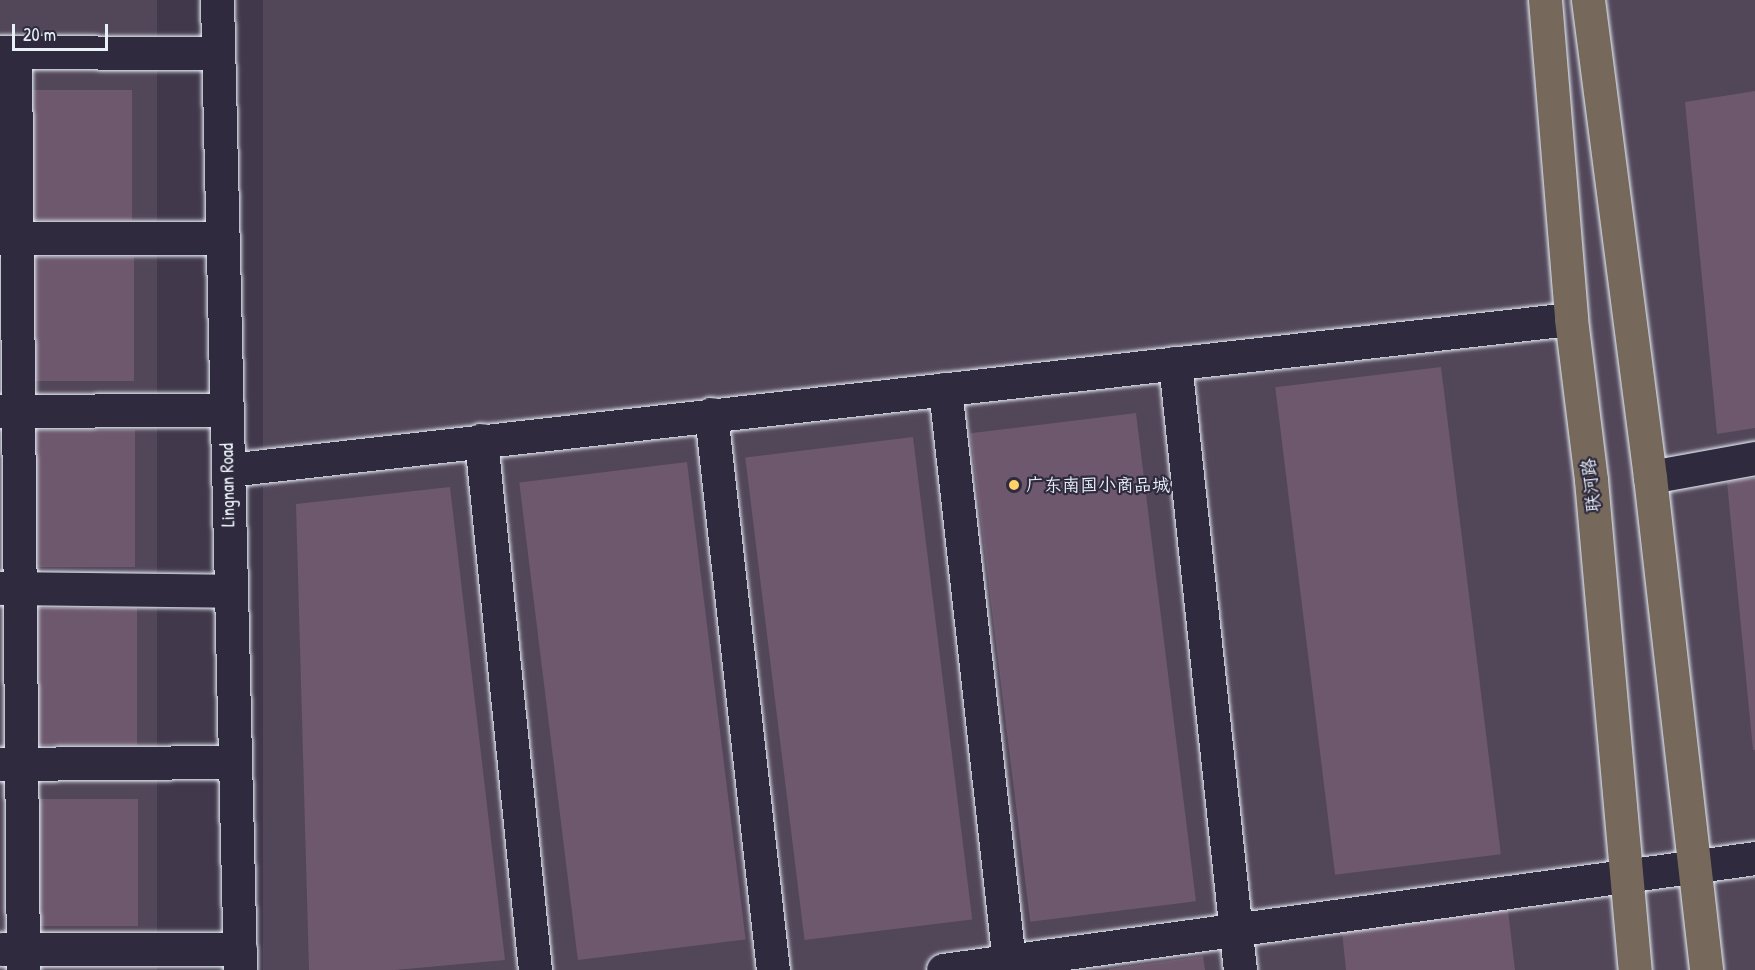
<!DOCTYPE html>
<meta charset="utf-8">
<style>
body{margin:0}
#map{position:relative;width:1755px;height:970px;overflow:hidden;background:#42384c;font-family:"Patrick Hand","LXGW WenKai TC",sans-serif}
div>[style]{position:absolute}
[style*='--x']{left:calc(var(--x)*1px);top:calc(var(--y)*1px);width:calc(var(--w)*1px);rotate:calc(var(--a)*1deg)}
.built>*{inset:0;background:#524659;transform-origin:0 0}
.building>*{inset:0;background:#6d586e;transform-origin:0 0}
.roads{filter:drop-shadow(0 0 2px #e8f1f8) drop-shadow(0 0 2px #e8f1f8)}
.minor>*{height:33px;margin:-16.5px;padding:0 16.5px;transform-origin:16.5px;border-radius:16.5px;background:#2f2a3d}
.major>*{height:33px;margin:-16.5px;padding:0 16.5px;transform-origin:16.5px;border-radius:16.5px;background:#76695c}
.dots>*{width:16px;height:16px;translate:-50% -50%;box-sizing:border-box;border:3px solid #2f2a3d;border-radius:50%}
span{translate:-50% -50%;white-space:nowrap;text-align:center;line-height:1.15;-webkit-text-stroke:4.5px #2f2a3d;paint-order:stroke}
.street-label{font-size:18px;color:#e8f1f8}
.poi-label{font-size:18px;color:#e8f1f8}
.left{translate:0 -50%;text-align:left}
.scale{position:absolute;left:12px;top:24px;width:96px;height:27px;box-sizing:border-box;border:3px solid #e8f1f8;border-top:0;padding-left:8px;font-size:18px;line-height:21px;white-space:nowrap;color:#e8f1f8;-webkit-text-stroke:4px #2f2a3d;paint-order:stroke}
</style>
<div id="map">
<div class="built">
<div style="left:0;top:0;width:157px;height:970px"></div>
<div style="left:263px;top:0;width:1492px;height:970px"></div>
</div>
<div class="building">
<div style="left:132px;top:90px;width:130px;height:102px;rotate:90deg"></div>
<div style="clip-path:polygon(1755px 91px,1755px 428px,1717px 434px,1685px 102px)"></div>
<div style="left:134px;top:257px;width:124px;height:102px;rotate:90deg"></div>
<div style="left:1441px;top:367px;width:491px;height:167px;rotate:83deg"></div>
<div style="left:1136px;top:413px;width:492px;height:167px;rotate:83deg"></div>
<div style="left:135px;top:430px;width:137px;height:102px;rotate:90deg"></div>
<div style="left:913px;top:437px;width:486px;height:169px;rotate:83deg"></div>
<div style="left:687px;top:462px;width:481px;height:169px;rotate:83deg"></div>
<div style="clip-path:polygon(1755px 478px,1755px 750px,1753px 750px,1727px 482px)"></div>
<div style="clip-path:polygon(450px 487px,505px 960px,395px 970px,309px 970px,296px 504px)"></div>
<div style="left:137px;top:608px;width:137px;height:102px;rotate:90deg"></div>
<div style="left:36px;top:799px;width:102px;height:127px"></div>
<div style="clip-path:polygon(1508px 910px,1515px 970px,1346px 970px,1342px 932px)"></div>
<div style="clip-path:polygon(1203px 956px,1205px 970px,1109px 970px,1109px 969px)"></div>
</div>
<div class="roads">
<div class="minor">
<div style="--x:217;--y:0;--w:970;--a:88.64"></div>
<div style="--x:0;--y:52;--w:217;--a:0.3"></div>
<div style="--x:15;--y:52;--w:918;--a:89.5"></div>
<div style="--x:0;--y:238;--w:222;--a:0"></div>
<div style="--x:1175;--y:363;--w:610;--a:83.89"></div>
<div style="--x:945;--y:389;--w:585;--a:83.62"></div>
<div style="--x:0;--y:411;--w:226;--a:-0.3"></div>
<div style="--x:711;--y:414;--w:559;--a:83.64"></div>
<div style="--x:481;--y:440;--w:533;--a:84.18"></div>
<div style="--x:228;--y:470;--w:1351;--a:-6.42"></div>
<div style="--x:1650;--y:477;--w:107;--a:-10.3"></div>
<div style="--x:0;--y:588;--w:231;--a:0.7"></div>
<div style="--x:0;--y:764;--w:235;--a:-0.5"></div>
<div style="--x:2;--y:949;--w:238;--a:0"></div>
<div style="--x:943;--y:970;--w:820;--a:-7.85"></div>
</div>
<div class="major">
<div style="--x:1545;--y:0;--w:320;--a:85.3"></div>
<div style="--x:1571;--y:319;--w:162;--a:82.9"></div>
<div style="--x:1591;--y:480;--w:492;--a:84.9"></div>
<div style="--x:1588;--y:0;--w:481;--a:82.6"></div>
<div style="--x:1650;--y:477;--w:496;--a:83.5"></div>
</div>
</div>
<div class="dots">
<div style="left:1014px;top:485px;background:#ffd166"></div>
</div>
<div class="street-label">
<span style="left:228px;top:485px;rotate:-91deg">Lingnan Road</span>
<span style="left:1591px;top:485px;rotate:-96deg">联河路</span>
</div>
<div class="poi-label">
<span class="left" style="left:1026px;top:485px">广东南国小商品城</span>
</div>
<div class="scale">20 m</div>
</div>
